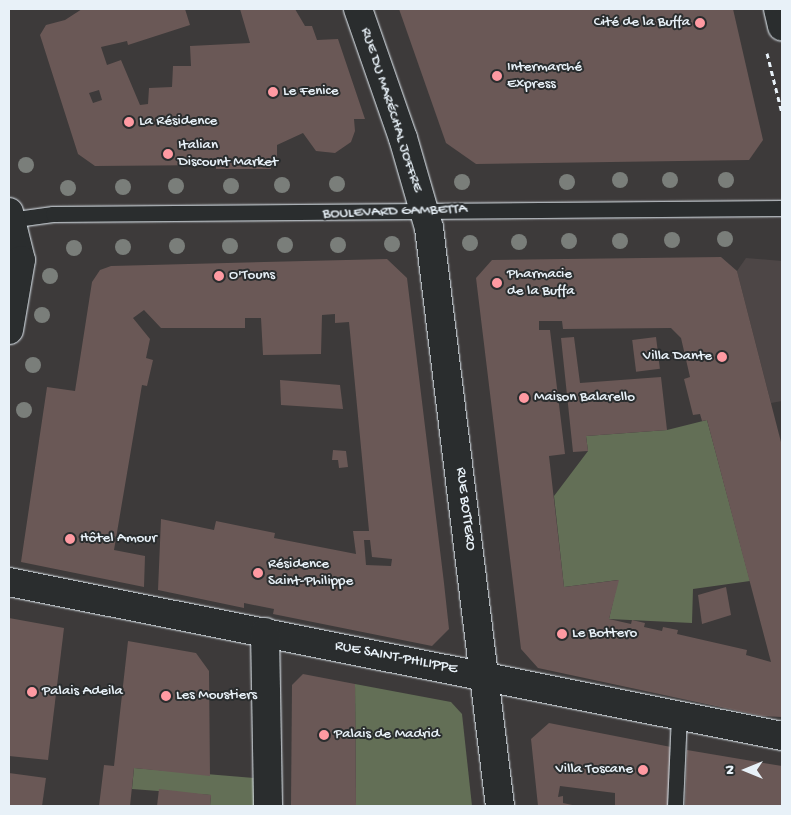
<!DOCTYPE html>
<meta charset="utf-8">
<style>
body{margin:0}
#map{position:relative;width:791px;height:815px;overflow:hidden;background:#3d3a3a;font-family:"Gochi Hand",sans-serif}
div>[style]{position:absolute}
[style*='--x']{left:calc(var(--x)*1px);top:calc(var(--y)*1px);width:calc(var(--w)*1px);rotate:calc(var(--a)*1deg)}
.built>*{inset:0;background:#4d4646}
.green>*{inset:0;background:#636f56}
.building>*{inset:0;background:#6a5856;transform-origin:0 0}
.path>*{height:3px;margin-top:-1.5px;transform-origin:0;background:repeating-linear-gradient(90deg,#e8f1f8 0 5px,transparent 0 9px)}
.roads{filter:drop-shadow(0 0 1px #e8f1f8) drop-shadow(0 0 1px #e8f1f8)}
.service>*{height:15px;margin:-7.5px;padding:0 7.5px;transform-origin:7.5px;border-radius:7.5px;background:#2a2d2e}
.minor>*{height:28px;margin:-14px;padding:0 14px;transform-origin:14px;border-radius:14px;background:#2a2d2e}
.tertiary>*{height:28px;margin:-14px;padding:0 14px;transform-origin:14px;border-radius:14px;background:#2a2d2e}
.secondary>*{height:28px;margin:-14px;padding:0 14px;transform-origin:14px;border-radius:14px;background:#2a2d2e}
.trees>*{width:16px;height:16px;margin:-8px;border-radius:50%;background:#7a7e7a}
.dots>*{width:14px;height:14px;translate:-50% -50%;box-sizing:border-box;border:2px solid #2a2d2e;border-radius:50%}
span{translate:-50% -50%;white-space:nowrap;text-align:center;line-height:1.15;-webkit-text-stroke:4px #2a2d2e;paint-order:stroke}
.poi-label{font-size:15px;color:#e8f1f8}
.right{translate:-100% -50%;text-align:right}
.left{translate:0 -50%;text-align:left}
.street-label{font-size:15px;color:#e8f1f8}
.frame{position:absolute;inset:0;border:10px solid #e8f1f8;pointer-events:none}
.north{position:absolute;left:721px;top:745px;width:50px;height:50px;-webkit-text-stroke:4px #2a2d2e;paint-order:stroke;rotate:270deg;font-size:14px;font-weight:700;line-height:20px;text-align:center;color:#e8f1f8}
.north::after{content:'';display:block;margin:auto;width:18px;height:22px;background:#e8f1f8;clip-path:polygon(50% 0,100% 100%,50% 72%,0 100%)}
</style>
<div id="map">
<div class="built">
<div style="clip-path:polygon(746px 258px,782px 261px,782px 401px,771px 403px,737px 271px)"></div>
</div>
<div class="green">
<div style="clip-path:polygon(707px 420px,750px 581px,693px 589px,692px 623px,609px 619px,618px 580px,564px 587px,554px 496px,588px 451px,586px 436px,667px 430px)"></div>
<div style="clip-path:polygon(355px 684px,451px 702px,462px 714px,472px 806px,356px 806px)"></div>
<div style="clip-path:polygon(134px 768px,254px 778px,254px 806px,210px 806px,211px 795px,132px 789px)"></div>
</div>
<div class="building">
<div style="clip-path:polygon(evenodd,82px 9px,185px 9px,190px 25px,128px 45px,127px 41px,101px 47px,107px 65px,121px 60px,140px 105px,148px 104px,149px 88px,172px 87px,173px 66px,191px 66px,190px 46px,250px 43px,240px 9px,295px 9px,305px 26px,312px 26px,317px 40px,338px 39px,365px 119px,354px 119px,355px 131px,351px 142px,335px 153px,316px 151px,303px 133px,277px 145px,277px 162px,271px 162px,271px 169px,216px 169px,216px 165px,95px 166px,78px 154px,40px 35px,46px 25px,65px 20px,82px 9px,99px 90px,102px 100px,93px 103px,89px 93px,99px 90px)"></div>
<div style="clip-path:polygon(399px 9px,733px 9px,763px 140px,749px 160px,476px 164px,446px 143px)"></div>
<div style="clip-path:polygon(evenodd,721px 257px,737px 271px,782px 446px,782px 717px,762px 716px,538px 668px,521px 649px,476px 278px,492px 260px,721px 257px,539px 321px,562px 321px,563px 329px,671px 328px,681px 338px,690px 377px,684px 379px,693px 415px,700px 414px,702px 421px,707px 420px,771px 662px,746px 655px,747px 650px,677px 634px,678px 630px,663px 627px,662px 631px,644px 627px,645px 623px,632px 620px,631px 624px,609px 619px,619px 580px,564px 587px,549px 456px,565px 454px,550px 330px,539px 330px,539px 321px)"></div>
<div style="clip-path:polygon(evenodd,387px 259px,407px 278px,444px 583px,449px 629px,432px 646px,273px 614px,274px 609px,244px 603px,244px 608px,158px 590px,161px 519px,214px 530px,216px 521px,275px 533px,274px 538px,356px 554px,353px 531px,369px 531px,349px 322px,335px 323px,335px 314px,322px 315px,321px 354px,263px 355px,261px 318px,245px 318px,245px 328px,161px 328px,144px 310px,133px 318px,150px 339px,146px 358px,153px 360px,147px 386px,142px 385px,114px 550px,145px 556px,144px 587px,21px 562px,47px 387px,75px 391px,92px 282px,100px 270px,111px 266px,387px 259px,364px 540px,370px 540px,372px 557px,392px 559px,391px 566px,366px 565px,364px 540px)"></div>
<div style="clip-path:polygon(574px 337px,580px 383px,661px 377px,667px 430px,586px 436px,588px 451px,573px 452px,561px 338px)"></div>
<div style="left:656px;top:337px;width:32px;height:24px;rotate:83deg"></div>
<div style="clip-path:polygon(280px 380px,340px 385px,343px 409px,281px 405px)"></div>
<div style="clip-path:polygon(333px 450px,346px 451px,348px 467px,339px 468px,338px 460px,332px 460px)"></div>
<div style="clip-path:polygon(726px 587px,731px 615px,702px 624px,698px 595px)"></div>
<div style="clip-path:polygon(9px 618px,64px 628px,48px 760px,9px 756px)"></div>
<div style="clip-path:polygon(128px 641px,196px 653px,209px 671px,210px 776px,134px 768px,130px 806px,99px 806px,104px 765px,114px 766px)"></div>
<div style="clip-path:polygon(303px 674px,355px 684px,356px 806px,291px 806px,292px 685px)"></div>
<div style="clip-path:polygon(549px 723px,671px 747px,669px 806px,615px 806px,615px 793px,560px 786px,558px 797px,563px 796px,563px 803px,577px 806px,538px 806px,531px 739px)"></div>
<div style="clip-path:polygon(687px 750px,782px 766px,782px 806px,685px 806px)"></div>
<div style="clip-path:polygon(9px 773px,46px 778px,42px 806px,9px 806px)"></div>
<div style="clip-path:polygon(159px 789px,211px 795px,210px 806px,157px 806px)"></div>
</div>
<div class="path">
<div style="--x:767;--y:53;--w:62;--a:76"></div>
</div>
<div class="roads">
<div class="service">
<div style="--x:9;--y:220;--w:44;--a:-7.8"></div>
<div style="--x:53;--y:214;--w:729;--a:-0.47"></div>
<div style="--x:675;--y:806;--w:90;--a:-87.5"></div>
</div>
<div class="minor">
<div style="--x:9;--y:582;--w:788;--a:11.27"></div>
<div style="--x:265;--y:632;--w:174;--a:89"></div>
</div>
<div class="tertiary">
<div style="--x:778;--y:9;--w:18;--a:77"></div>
</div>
<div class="secondary">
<div style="--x:358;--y:9;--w:137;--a:70.8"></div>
<div style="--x:403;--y:138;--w:94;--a:73.9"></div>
<div style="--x:429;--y:228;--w:582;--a:83"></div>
<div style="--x:9;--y:212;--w:49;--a:76"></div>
<div style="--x:21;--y:260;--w:71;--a:99.7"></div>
</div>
</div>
<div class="trees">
<div style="left:26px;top:165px"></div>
<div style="left:620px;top:180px"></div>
<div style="left:670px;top:180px"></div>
<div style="left:726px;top:180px"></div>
<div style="left:462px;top:182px"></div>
<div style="left:567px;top:182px"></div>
<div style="left:337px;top:184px"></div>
<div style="left:282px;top:185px"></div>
<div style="left:176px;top:186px"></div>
<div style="left:231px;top:186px"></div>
<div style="left:123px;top:187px"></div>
<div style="left:68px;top:188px"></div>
<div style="left:725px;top:239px"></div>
<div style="left:672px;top:240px"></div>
<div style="left:569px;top:241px"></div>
<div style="left:620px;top:241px"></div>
<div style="left:519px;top:242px"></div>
<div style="left:470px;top:243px"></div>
<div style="left:392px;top:244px"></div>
<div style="left:285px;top:245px"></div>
<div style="left:338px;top:245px"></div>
<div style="left:177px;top:246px"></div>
<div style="left:230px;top:246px"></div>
<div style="left:123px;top:247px"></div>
<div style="left:74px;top:248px"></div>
<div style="left:50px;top:276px"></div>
<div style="left:42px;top:315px"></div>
<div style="left:33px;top:365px"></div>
<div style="left:24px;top:410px"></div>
</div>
<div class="dots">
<div style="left:700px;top:23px;background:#ff9aa2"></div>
<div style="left:497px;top:76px;background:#ff9aa2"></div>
<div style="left:273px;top:92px;background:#ff9aa2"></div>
<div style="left:129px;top:122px;background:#ff9aa2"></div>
<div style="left:168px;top:154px;background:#ff9aa2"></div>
<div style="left:219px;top:276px;background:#ff9aa2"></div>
<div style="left:497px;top:283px;background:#ff9aa2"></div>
<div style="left:722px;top:357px;background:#ff9aa2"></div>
<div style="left:524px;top:398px;background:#ff9aa2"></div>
<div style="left:70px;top:539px;background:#ff9aa2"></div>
<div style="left:258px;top:573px;background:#ff9aa2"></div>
<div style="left:562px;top:634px;background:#ff9aa2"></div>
<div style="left:32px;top:692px;background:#ff9aa2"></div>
<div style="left:166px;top:696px;background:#ff9aa2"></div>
<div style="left:324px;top:735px;background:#ff9aa2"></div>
<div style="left:643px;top:770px;background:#ff9aa2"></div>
</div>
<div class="poi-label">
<span class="right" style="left:690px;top:23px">Cité de la Buffa</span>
<span class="left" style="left:507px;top:76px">Intermarché<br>Express</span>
<span class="left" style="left:283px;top:92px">Le Fenice</span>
<span class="left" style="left:139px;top:122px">La Résidence</span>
<span class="left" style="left:178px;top:154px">Italian<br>Discount Market</span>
<span class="left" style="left:507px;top:283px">Pharmacie<br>de la Buffa</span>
<span class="left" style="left:229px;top:276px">O'Touns</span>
<span class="right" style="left:712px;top:357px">Villa Dante</span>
<span class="left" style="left:534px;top:398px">Maison Balarello</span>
<span class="left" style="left:80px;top:539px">Hôtel Amour</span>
<span class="left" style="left:268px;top:573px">Résidence<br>Saint-Philippe</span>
<span class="left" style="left:572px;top:634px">Le Bottero</span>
<span class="left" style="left:42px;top:692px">Palais Adeila</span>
<span class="left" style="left:176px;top:696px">Les Moustiers</span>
<span class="left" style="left:334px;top:735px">Palais de Madrid</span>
<span class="right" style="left:633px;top:770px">Villa Toscane</span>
</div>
<div class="street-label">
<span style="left:391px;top:110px;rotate:72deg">RUE DU MARÉCHAL JOFFRE</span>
<span style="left:395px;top:212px;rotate:-2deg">BOULEVARD GAMBETTA</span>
<span style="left:465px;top:509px;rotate:83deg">RUE BOTTERO</span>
<span style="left:396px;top:658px;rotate:11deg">RUE SAINT-PHILIPPE</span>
</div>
<div class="frame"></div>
<div class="north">N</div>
</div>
